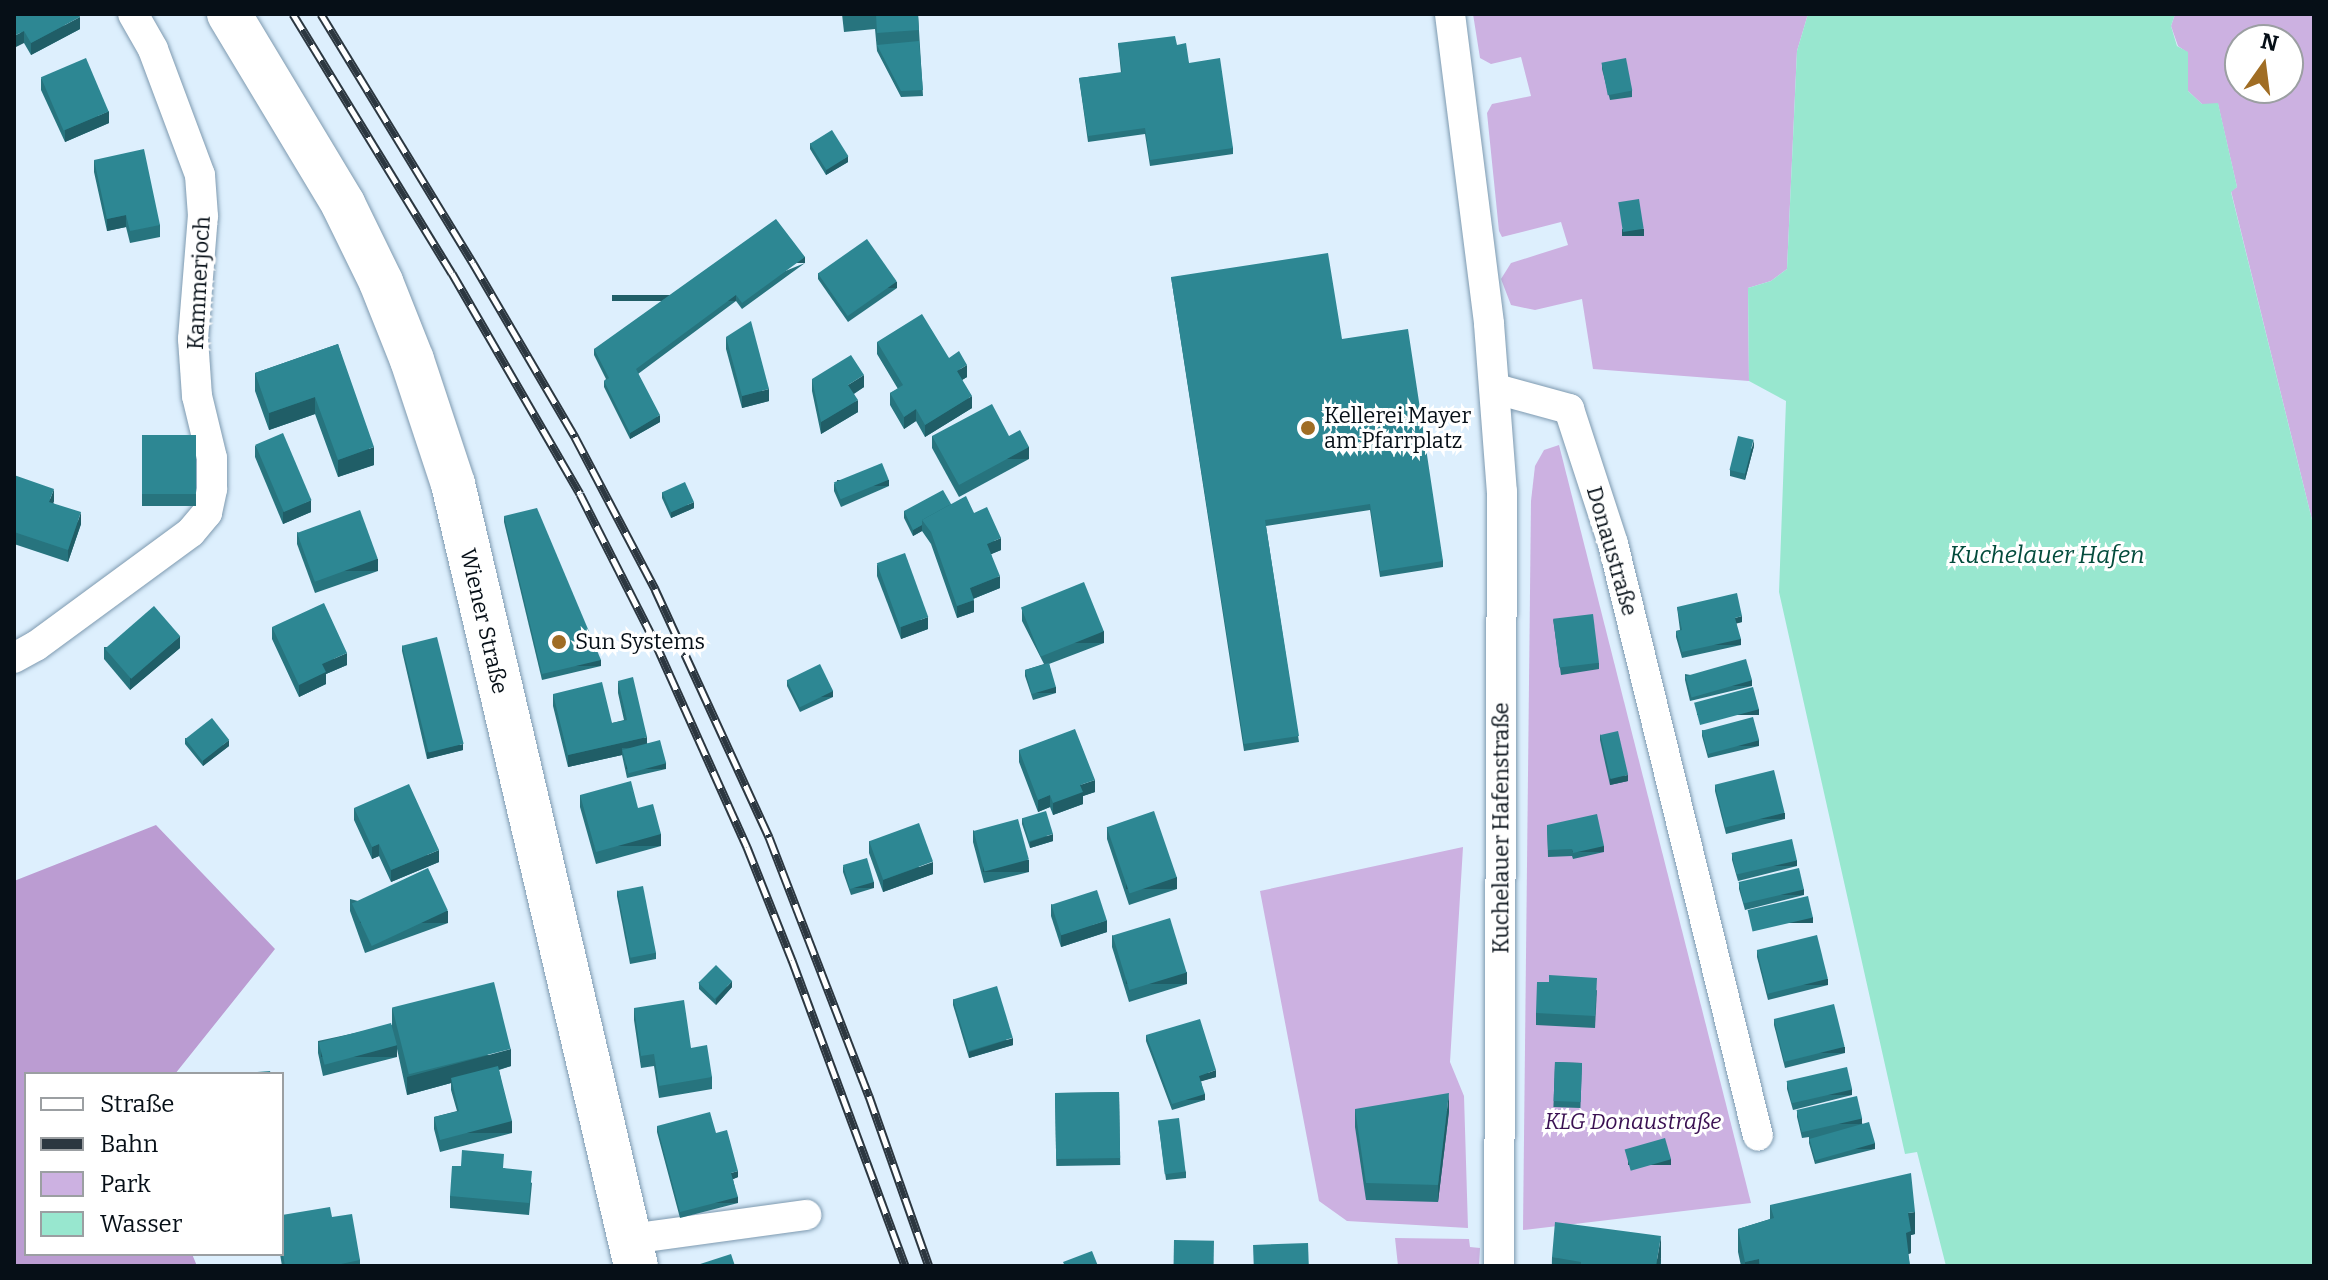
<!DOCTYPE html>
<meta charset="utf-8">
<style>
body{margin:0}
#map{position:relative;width:2328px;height:1280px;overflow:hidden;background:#ddeffd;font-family:Bitter,serif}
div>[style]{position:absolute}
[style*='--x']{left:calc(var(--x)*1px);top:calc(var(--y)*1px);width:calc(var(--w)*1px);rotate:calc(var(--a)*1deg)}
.green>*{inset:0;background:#ccb1e1}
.forest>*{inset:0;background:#bb9cd2}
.water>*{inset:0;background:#98e7cf}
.roads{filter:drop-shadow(0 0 2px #7e9ab0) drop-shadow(0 0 2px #7e9ab0)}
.minor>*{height:30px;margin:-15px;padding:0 15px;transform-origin:15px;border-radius:15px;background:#fff}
.primary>*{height:44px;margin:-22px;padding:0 22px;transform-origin:22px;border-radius:22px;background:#fff}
.rail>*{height:9px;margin-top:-4.5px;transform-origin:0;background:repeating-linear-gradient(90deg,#fff 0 18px,#2c3740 0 36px);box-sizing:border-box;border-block:2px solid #2c3740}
.wall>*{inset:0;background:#27747e;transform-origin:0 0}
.shaded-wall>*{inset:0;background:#205e67;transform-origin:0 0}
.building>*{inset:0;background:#2d8793;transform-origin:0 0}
.dots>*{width:22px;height:22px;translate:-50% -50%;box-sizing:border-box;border:4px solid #fff;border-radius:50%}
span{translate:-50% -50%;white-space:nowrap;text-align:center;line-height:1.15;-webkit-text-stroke:6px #fff;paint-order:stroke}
.street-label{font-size:22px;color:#060f17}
.poi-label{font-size:22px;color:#060f17}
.left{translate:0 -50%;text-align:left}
.park-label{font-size:22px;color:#3a1052;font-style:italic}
.water-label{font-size:24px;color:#034b3c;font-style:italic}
.frame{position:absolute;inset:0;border:16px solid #060f17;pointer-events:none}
.legend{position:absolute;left:24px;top:1072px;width:260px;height:184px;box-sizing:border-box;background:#fff;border:2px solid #9b9fa2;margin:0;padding:10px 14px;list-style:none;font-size:24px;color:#060f17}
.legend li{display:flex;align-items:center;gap:16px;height:40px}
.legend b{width:40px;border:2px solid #9b9fa2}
.north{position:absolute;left:2224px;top:24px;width:80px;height:80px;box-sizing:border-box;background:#fff;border:2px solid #9b9fa2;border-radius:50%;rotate:14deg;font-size:22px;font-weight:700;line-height:32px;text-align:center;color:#060f17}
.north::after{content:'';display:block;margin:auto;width:28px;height:36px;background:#a06d24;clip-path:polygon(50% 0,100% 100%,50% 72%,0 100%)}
</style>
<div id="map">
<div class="green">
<div style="clip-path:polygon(1473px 14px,1808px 14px,1797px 51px,1787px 269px,1771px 281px,1748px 288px,1749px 381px,1593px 369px,1582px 299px,1535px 310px,1511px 305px,1501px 279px,1511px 263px,1568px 245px,1561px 222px,1502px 237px,1499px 231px,1487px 113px,1492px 104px,1531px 96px,1521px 57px,1491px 64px,1480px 58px)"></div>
<div style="clip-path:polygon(evenodd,2175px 14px,2314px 14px,2314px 528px,2231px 191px,2237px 187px,2218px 104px,2202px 104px,2188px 91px,2188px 53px,2178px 46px,2171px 26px,2175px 14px,2240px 40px,2288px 40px,2288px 88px,2240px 88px,2240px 40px)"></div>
<div style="clip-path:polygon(1559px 445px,1751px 1203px,1523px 1230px,1531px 501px,1535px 466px,1544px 450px)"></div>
<div style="clip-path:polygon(1463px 847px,1450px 1062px,1464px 1096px,1468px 1228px,1347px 1221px,1319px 1201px,1260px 891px)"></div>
<div style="clip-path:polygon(1395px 1238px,1469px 1239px,1470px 1247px,1480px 1248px,1479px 1266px,1398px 1266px)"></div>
</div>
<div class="forest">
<div style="clip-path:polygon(156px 825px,275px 949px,175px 1074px,26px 1074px,26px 1254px,192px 1254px,197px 1266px,14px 1266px,14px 881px)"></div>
</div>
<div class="water">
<div style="clip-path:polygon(1808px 14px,2175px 14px,2171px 26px,2177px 46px,2188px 52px,2188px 91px,2202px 104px,2218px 103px,2237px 187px,2231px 192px,2314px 528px,2314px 1266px,1946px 1266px,1917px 1152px,1905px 1154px,1779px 592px,1786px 401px,1749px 381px,1748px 288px,1771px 281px,1787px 269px,1797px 51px)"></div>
</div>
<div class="roads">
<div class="minor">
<div style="--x:1450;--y:14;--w:312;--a:82.8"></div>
<div style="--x:1489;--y:324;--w:169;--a:85.6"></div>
<div style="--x:1502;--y:492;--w:774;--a:90.22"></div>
<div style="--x:1496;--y:389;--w:76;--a:15.3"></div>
<div style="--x:1569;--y:409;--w:142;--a:71.9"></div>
<div style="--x:1613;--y:544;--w:609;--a:76.24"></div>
<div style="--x:14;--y:658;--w:25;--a:-29"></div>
<div style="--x:36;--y:646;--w:192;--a:-36.3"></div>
<div style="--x:191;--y:532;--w:25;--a:-50"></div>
<div style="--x:207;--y:513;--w:25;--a:-78"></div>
<div style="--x:212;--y:489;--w:31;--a:-90"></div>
<div style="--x:212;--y:458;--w:64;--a:-103.6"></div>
<div style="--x:197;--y:396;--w:57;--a:-94"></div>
<div style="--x:193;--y:339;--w:123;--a:-85.4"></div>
<div style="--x:203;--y:216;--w:41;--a:-94.2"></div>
<div style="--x:200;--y:175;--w:134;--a:-110.5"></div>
<div style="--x:153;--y:49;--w:40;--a:-119.7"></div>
<div style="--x:630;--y:1239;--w:178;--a:-7.8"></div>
</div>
<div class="primary">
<div style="--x:229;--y:14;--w:222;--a:59"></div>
<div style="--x:343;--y:204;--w:87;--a:64"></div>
<div style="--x:381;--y:282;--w:84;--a:68.3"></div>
<div style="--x:412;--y:360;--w:131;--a:71.7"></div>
<div style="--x:453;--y:484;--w:803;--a:76.83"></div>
</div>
</div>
<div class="rail">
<div style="--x:293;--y:14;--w:304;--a:58.5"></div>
<div style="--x:452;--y:273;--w:255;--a:59.9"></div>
<div style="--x:580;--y:494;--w:164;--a:63.1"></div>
<div style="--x:654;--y:640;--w:227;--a:65.8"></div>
<div style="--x:747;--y:847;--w:122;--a:68.3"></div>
<div style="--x:792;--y:960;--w:326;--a:69.7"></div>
<div style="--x:321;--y:14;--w:292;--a:58.6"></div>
<div style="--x:473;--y:263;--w:202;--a:59.6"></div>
<div style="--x:575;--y:437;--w:172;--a:62.2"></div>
<div style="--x:655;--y:589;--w:273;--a:65.3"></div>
<div style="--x:769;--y:837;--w:278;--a:68.9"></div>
<div style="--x:869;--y:1096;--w:180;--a:70.6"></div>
</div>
<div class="wall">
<div style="clip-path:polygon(14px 14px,80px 29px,31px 55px,24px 43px)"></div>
<div style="clip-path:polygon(842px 14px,918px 14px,923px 96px,901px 97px,877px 51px,875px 29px,844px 32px)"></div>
<div style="clip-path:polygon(1118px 43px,1177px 45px,1189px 63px,1233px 148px,1233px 154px,1150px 166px,1145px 134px,1088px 142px,1079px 78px,1121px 73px)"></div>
<div style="clip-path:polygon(1602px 63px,1632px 90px,1632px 97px,1610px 100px,1602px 69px)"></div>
<div style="clip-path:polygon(41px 78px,109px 123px,65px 142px,41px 90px)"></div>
<div style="clip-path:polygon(810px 143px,848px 162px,826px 175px,810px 149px)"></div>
<div style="clip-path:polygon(94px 160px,160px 225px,160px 237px,130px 243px,126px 227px,107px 231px,94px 172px)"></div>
<div style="clip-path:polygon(805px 263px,742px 309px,736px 301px,638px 374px,660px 422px,630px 439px,604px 387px,604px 381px,606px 379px,594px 355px,594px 349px)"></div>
<div style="clip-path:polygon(818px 273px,897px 288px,848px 322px,818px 279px)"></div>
<div style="clip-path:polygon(1171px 277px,1342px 339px,1443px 561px,1443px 567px,1380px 577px,1370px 510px,1266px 526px,1299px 742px,1244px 751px)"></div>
<div style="clip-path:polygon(726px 337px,769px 401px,742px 408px,726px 349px)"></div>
<div style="clip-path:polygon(877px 342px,949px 358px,967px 377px,962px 380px,972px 408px,925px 437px,916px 421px,904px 429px,890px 405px,890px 393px,898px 389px,877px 354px)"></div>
<div style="clip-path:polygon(338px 344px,374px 465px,338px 477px,315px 414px,269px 430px,255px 391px,255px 373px)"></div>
<div style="clip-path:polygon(812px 379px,864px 387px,854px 394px,858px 412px,821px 434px,812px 391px)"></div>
<div style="left:142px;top:435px;width:54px;height:71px"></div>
<div style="clip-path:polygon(932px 436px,1009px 436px,1029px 459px,959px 497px,932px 448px)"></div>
<div style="clip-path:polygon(255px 445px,311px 512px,283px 524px,255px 457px)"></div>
<div style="clip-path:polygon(1754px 446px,1745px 480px,1730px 476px,1730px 470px)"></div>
<div style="clip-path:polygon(14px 475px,54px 501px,53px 503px,81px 524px,68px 562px,14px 544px)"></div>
<div style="clip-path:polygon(834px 484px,889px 486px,841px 507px,834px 491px)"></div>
<div style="clip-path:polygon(662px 492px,694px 508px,671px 518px,662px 498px)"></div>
<div style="clip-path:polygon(951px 504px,974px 513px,1001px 550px,991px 554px,1000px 588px,973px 599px,974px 612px,957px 618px,931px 544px,922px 531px,913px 536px,904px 518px,904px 511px)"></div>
<div style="clip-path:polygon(504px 516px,601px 666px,542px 680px,504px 522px)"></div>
<div style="clip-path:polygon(297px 532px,378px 571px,315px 593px,297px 544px)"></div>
<div style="clip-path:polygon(877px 564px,928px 629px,901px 639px,877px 576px)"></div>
<div style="clip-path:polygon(1677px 607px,1742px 622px,1736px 623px,1741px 645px,1682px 658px,1676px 637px,1676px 631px,1680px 630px)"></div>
<div style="clip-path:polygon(1022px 609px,1104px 643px,1049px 664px,1056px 693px,1033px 700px,1025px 676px,1025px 670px,1044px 664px,1022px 621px)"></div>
<div style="clip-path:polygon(1553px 619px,1599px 663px,1599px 669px,1561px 675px)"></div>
<div style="clip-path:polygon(272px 627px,347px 665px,326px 674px,326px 684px,299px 697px,272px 639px)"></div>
<div style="clip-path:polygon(402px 645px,463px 750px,427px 759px,402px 651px)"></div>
<div style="clip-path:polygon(104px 647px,180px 648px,130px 690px,104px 659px)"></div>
<div style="clip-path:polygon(1685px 674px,1752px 686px,1690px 701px,1685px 680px)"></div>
<div style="clip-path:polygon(787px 680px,833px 697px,800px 712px,787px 686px)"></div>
<div style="clip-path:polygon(618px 681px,647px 743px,666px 769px,627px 778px,622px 755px,568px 767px,553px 706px,553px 694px,612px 723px,624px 720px,618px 693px)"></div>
<div style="clip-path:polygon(1702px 730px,1759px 746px,1708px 758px,1702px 736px)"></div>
<div style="clip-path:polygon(1600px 734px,1628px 781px,1610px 785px,1600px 740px)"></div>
<div style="clip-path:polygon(185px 738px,229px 746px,203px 766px,185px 744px)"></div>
<div style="clip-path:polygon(1019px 750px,1095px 792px,1083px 796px,1083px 804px,1053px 815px,1050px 807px,1038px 812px,1019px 762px)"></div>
<div style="clip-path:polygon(1715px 785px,1785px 819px,1726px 834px,1715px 791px)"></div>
<div style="clip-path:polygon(580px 795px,638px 808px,661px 846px,596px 864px,580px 807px)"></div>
<div style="clip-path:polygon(354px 808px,439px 862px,391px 882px,379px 856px,372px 859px,354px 820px)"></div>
<div style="clip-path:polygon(1022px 818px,1053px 841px,1030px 848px,1022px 824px)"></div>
<div style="clip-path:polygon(1547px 825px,1604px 852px,1573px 859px,1572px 856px,1548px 857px)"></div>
<div style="clip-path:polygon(1107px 827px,1177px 889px,1129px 905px,1107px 839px)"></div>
<div style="clip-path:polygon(973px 830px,1029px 872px,984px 883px,973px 842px)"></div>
<div style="clip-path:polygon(869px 841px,933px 874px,883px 892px,869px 853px)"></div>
<div style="clip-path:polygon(1732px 854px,1797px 866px,1738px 881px,1732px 860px)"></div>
<div style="clip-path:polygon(843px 866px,874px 888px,851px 895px,843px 872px)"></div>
<div style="clip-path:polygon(1739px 883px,1804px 895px,1745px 910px,1739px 889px)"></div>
<div style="clip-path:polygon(617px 890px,656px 953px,656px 959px,630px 964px,617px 896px)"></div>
<div style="clip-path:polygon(350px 899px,448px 923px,365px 953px,350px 911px)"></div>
<div style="clip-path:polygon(1051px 904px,1107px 932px,1061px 947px,1051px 916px)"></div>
<div style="clip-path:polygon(1112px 935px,1187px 984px,1129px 1002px,1112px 947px)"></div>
<div style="clip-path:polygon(1757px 950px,1828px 985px,1768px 1000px,1757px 957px)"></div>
<div style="clip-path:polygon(699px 983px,732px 987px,716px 1005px,699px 989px)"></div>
<div style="clip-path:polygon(1597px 990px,1595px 1028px,1536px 1025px,1536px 1013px)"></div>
<div style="clip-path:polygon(953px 999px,1013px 1045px,969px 1058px,953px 1005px)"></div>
<div style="clip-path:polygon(392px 1008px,511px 1066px,499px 1070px,512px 1133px,440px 1152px,434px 1129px,434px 1117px,457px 1111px,451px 1090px,451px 1083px,407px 1095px,397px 1049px,397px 1057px,323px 1076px,318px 1053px,318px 1041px,392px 1025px)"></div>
<div style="clip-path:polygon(634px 1008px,691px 1048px,712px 1077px,712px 1089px,659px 1098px,654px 1066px,641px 1068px,634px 1020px)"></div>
<div style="clip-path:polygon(1774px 1019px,1845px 1053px,1785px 1068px,1774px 1025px)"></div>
<div style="clip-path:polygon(1146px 1035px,1216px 1077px,1201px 1081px,1205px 1100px,1172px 1110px,1146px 1041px)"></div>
<div style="left:1555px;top:1062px;width:27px;height:45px;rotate:2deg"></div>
<div style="clip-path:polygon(1787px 1083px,1852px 1095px,1793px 1110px,1787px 1089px)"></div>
<div style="left:1119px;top:1092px;width:73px;height:64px;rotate:89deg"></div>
<div style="clip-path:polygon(1355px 1109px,1449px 1111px,1438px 1202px,1366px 1200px,1355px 1127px)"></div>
<div style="clip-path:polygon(1797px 1111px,1862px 1123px,1875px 1149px,1815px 1164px,1809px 1143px,1809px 1137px,1802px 1138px,1797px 1117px)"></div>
<div style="clip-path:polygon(1158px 1120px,1186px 1172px,1186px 1178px,1166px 1180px)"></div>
<div style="clip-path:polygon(657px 1126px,738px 1177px,733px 1179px,738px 1203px,680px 1218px,657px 1132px)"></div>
<div style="clip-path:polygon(504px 1168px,532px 1183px,529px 1215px,450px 1208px,450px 1196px)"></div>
<div style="clip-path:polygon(1770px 1205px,1915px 1234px,1911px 1235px,1911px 1253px,1908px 1254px,1910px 1266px,1741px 1266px,1738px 1252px,1738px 1229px,1770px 1219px)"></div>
<div style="clip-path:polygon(282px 1215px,332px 1217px,360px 1260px,360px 1266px,282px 1266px,280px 1254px,282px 1254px)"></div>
<div style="left:1552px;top:1257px;width:109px;height:9px;rotate:1deg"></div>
</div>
<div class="shaded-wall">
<div style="clip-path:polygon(80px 17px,80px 29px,31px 55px,31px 43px)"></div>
<div style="clip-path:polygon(24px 31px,24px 43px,14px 48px,14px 36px)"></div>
<div style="clip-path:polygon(109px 111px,109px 123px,65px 142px,65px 130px)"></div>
<div style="clip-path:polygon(848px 156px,848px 162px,826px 175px,826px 169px)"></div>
<div style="clip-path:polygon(126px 215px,126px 227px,107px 231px,107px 219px)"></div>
<div style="left:1644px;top:229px;width:7px;height:22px;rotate:90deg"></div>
<div style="left:805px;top:257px;width:6px;height:78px;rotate:90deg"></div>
<div style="left:897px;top:282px;width:6px;height:60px;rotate:90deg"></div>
<div style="left:736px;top:295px;width:6px;height:124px;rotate:90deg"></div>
<div style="clip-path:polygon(967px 365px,967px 377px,957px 383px,957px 371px)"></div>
<div style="clip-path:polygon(864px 375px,864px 387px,848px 397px,848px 385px)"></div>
<div style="clip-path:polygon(769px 389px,769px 401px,742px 408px,742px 396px)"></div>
<div style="clip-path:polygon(972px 396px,972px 408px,925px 437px,925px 425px)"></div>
<div style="clip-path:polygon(315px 397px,315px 414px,269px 430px,269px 413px)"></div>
<div style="clip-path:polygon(858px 400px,858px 412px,821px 434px,821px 422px)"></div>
<div style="clip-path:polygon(916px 409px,916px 421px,904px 429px,904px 417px)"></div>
<div style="clip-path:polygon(660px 415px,660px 422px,630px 439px,630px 433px)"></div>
<div style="clip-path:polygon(1754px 440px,1754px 446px,1745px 480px,1745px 474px)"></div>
<div style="clip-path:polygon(374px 447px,374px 465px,338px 477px,338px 460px)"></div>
<div style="left:1029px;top:447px;width:12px;height:80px;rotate:90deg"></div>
<div style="left:889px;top:480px;width:6px;height:52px;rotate:90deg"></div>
<div style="clip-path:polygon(54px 489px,54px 501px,49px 514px,49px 502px)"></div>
<div style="clip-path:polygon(311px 500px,311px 512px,283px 524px,283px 512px)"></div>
<div style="clip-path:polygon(694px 502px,694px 508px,671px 518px,671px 512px)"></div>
<div style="clip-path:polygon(81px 512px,81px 524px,68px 562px,68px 550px)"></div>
<div style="clip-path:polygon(922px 525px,922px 531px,913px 536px,913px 530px)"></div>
<div style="clip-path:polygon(1001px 538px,1001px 550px,987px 556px,987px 544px)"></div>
<div style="left:378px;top:559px;width:12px;height:67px;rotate:90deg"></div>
<div style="clip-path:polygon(1000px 576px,1000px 588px,970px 600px,970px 588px)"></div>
<div style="clip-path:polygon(974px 600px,974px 612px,957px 618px,957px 606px)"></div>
<div style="clip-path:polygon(1742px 616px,1742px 622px,1735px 624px,1735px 618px)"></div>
<div style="clip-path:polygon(928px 617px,928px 629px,901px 639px,901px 627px)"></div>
<div style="left:1104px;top:631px;width:12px;height:63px;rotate:90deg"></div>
<div style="clip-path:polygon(180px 636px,180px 648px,130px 690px,130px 678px)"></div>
<div style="left:1741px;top:639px;width:6px;height:60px;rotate:90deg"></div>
<div style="clip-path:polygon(347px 653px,347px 665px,326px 674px,326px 684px,299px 697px,299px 685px,322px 664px)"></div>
<div style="left:601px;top:660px;width:6px;height:61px;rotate:90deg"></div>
<div style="left:1752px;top:680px;width:6px;height:64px;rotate:90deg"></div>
<div style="left:1056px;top:687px;width:6px;height:24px;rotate:90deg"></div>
<div style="left:833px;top:691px;width:6px;height:36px;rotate:90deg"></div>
<div style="left:1759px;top:709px;width:6px;height:62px;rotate:90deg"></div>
<div style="clip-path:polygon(647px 737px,647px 749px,622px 748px,622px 755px,568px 767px,568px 755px)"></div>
<div style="clip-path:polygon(229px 740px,229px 746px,203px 766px,203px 760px)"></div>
<div style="left:1759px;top:740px;width:6px;height:52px;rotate:90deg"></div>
<div style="clip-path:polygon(463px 744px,463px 750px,427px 759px,427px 752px)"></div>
<div style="left:666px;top:763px;width:6px;height:40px;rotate:90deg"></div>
<div style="clip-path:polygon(1628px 775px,1628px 781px,1610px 785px,1610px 778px)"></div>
<div style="clip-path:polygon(1095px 780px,1095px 792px,1083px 796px,1083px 804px,1053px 815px,1053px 803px,1080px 785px)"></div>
<div style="clip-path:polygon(1050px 795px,1050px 807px,1038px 812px,1038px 800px)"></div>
<div style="left:1785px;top:813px;width:6px;height:61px;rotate:90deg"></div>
<div style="left:661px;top:834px;width:12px;height:67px;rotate:90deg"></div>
<div style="clip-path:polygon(1053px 834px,1053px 841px,1030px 848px,1030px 842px)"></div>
<div style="clip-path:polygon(379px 844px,379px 856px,372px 859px,372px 847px)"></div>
<div style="left:1604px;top:846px;width:6px;height:32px;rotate:90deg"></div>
<div style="clip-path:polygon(439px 850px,439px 862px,391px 882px,391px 870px)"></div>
<div style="left:1029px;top:860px;width:12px;height:46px;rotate:90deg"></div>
<div style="left:1797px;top:860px;width:6px;height:61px;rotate:90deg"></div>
<div style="clip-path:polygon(933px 862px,933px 874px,883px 892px,883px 880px)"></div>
<div style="left:1177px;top:877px;width:12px;height:51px;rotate:90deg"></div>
<div style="left:874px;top:882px;width:6px;height:24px;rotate:90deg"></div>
<div style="left:1804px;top:889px;width:6px;height:61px;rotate:90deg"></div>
<div style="left:448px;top:911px;width:12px;height:88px;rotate:90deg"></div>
<div style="left:1813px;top:917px;width:6px;height:62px;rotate:90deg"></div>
<div style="clip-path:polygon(1107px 920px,1107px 932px,1061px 947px,1061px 935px)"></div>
<div style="left:1187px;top:972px;width:12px;height:61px;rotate:90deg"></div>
<div style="left:1828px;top:979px;width:6px;height:62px;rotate:90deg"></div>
<div style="clip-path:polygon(732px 981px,732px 987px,716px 1005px,716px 999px)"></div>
<div style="clip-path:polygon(1013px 1038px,1013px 1045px,969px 1058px,969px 1052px)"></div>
<div style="left:397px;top:1045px;width:12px;height:76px;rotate:90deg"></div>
<div style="left:1845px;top:1047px;width:6px;height:62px;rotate:90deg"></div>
<div style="clip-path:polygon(511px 1049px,511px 1066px,452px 1083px,451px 1078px,451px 1083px,407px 1095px,407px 1077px)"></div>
<div style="clip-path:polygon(1216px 1070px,1216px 1077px,1199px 1082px,1199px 1076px)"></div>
<div style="left:1852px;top:1089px;width:6px;height:61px;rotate:90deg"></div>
<div style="clip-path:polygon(1449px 1093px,1449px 1111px,1438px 1202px,1438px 1185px)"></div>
<div style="left:1205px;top:1094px;width:6px;height:34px;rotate:90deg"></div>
<div style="left:1862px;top:1118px;width:6px;height:62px;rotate:90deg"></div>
<div style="left:512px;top:1121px;width:12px;height:74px;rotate:90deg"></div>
<div style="left:1875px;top:1143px;width:6px;height:62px;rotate:90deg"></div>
<div style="left:1671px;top:1159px;width:6px;height:43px;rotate:90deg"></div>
<div style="clip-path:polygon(738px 1171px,738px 1177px,731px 1180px,731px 1173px)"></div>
<div style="left:738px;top:1197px;width:6px;height:60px;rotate:90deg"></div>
<div style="clip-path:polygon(1915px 1212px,1915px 1234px,1911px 1235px,1911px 1253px,1906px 1255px,1906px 1233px,1908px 1213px)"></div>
<div style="clip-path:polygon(1661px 1236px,1661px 1258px,1660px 1266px,1656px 1266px)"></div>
<div style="clip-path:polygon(1759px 1259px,1759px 1266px,1745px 1266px,1745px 1262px)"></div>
</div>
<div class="building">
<div style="clip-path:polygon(14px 14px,79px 14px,80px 17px,31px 43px,24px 31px,14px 36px)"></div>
<div style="clip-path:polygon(876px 14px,918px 14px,919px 30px,877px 33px)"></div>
<div style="clip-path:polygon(1175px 36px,1177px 45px,1186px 43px,1189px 63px,1220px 58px,1233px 148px,1150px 160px,1145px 128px,1088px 136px,1079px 78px,1122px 72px,1118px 43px)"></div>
<div style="clip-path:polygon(919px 41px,923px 90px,901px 91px,877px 45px)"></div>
<div style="left:86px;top:58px;width:58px;height:49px;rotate:67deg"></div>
<div style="left:1626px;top:58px;width:33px;height:25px;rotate:79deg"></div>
<div style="left:832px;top:130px;width:31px;height:26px;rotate:58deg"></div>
<div style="clip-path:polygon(144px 149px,160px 225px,130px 231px,126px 215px,107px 219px,94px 160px)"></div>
<div style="left:1639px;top:199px;width:30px;height:21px;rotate:81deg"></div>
<div style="clip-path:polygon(776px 219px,805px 257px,742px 303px,736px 295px,636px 369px,660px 415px,630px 433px,604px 381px,609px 378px,594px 349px)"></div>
<div style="left:867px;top:239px;width:52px;height:60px;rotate:55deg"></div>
<div style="clip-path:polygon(1328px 253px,1342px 339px,1408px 329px,1443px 561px,1380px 571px,1370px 504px,1265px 520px,1299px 736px,1244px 744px,1171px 277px)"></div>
<div style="clip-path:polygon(922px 314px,949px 358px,959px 351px,967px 365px,957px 371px,972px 396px,925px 425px,916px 409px,904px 417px,890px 393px,903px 385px,877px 342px)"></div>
<div style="clip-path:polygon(751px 321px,769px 389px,742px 396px,726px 337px)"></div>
<div style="clip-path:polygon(338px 344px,374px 447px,338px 460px,315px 397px,269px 413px,255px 373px)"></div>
<div style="clip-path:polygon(851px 355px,864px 375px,848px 385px,858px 400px,821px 422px,812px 379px)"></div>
<div style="clip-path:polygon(992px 404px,1009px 436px,1020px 430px,1029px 447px,959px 485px,932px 436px)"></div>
<div style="left:283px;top:433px;width:73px;height:30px;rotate:67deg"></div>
<div style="left:142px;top:435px;width:54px;height:59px"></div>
<div style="left:1738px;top:436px;width:16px;height:35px;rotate:14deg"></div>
<div style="left:882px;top:463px;width:18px;height:52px;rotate:68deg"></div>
<div style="clip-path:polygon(14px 475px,54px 489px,49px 502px,81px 512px,68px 550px,14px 532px)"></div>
<div style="left:685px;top:482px;width:22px;height:25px;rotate:66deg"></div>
<div style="clip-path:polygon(943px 490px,951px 504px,922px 520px,922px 525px,913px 530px,904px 511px)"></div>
<div style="clip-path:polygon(966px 496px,974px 513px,987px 507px,1001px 538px,987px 544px,1000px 576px,970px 588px,974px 600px,957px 606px,931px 532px,922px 520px)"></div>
<div style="clip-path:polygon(537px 508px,601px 660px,542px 674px,504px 516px)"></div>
<div style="left:360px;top:510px;width:52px;height:67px;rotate:70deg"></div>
<div style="left:905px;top:553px;width:68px;height:30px;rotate:70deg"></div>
<div style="left:1084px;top:582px;width:53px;height:68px;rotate:68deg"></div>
<div style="clip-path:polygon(1737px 593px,1742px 616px,1735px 618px,1741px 639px,1682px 652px,1676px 631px,1682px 630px,1677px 607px)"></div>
<div style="clip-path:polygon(324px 603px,347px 653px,322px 664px,326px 672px,299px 685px,272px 627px)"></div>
<div style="left:154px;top:606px;width:40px;height:65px;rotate:49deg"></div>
<div style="left:1593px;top:614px;width:49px;height:40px;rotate:83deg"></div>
<div style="left:437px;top:637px;width:110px;height:36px;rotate:76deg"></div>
<div style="left:1746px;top:659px;width:22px;height:63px;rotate:74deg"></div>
<div style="left:1049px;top:663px;width:25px;height:25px;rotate:74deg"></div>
<div style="left:820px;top:664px;width:30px;height:37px;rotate:64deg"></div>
<div style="clip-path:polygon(633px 677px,647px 737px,568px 755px,553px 694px,602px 682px,612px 723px,627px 720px,618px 681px)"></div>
<div style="left:1753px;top:687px;width:23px;height:61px;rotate:75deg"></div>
<div style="left:1753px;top:717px;width:24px;height:53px;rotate:75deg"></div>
<div style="left:212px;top:718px;width:28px;height:34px;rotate:52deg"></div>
<div style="clip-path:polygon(1075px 729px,1095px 780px,1080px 785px,1083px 792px,1053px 803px,1050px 795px,1038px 800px,1019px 750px)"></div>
<div style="left:1618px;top:731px;width:45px;height:18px;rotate:77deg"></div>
<div style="left:660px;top:740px;width:24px;height:39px;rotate:75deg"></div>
<div style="left:1774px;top:770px;width:44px;height:61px;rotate:76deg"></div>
<div style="clip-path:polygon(631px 781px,638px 808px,653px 804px,661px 834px,596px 852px,580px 795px)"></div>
<div style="clip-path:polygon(409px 784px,439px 850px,391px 870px,379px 844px,372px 847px,354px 808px)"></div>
<div style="left:1046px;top:811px;width:24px;height:25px;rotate:73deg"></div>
<div style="left:1154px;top:811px;width:70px;height:50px;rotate:71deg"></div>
<div style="clip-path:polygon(1597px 814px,1604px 846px,1573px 853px,1572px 849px,1548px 850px,1547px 825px)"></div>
<div style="left:1018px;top:819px;width:42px;height:46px;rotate:75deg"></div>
<div style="left:919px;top:823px;width:41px;height:53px;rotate:70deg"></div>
<div style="left:1792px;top:839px;width:22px;height:62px;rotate:77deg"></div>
<div style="left:867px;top:858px;width:25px;height:25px;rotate:74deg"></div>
<div style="left:428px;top:868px;width:47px;height:84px;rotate:65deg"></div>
<div style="left:1799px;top:868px;width:22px;height:62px;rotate:77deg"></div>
<div style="left:643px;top:886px;width:68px;height:26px;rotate:79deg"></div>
<div style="left:1097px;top:890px;width:32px;height:48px;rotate:72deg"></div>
<div style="left:1808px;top:896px;width:22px;height:62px;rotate:77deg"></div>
<div style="left:1170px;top:918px;width:57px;height:60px;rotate:73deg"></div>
<div style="left:1817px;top:935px;width:45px;height:62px;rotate:76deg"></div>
<div style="left:716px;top:965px;width:23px;height:25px;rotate:45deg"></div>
<div style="clip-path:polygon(1549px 975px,1597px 978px,1595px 1016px,1536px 1013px,1537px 982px,1549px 982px)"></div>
<div style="left:494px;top:982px;width:69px;height:105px;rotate:76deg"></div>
<div style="left:997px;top:986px;width:54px;height:46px;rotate:73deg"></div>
<div style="clip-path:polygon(684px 1000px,691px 1048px,707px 1045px,712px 1077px,659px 1086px,654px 1054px,641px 1056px,634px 1008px)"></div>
<div style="left:1834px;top:1004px;width:44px;height:62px;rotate:76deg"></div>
<div style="clip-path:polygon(1200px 1019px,1216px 1070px,1199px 1076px,1205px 1094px,1172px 1104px,1146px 1035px)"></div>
<div style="left:391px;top:1023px;width:23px;height:75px;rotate:75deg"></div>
<div style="left:1555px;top:1062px;width:27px;height:39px;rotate:2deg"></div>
<div style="clip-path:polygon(498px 1066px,512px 1121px,440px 1140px,434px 1117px,459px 1111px,451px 1078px)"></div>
<div style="left:1847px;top:1067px;width:23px;height:62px;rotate:77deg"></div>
<div style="clip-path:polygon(270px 1071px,271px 1074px,246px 1074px,246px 1073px)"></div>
<div style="left:1119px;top:1092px;width:66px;height:64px;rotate:89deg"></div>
<div style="clip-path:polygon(1449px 1093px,1438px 1185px,1366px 1183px,1355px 1109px)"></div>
<div style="left:1857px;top:1096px;width:23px;height:62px;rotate:77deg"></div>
<div style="clip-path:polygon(710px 1112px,716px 1133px,727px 1130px,738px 1171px,731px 1173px,738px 1197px,680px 1212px,657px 1126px)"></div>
<div style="left:1179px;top:1118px;width:54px;height:21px;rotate:83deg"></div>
<div style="left:1869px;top:1122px;width:22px;height:62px;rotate:74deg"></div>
<div style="left:1665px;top:1138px;width:22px;height:42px;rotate:74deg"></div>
<div style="clip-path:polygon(462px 1150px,504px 1154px,503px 1168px,532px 1171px,529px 1203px,450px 1196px,452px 1166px,461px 1166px)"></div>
<div style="clip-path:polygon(1911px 1173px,1915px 1212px,1908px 1213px,1911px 1231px,1906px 1233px,1910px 1266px,1760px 1266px,1759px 1259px,1745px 1262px,1738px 1229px,1774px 1218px,1770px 1205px)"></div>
<div style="clip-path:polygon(330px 1207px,332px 1217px,352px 1214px,360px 1260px,341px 1264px,342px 1266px,285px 1266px,282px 1249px,282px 1215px)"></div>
<div style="clip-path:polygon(1555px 1222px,1661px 1236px,1656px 1266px,1581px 1266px,1581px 1262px,1552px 1257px)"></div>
<div style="left:1174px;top:1240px;width:40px;height:26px;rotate:1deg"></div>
<div style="left:1308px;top:1243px;width:23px;height:55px;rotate:88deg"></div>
<div style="clip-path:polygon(1092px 1251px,1098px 1266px,1065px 1266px,1063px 1262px)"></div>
<div style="clip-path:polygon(731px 1254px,735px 1266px,694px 1266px)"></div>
</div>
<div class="dots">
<div style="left:1308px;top:428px;background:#a06d24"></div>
<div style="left:559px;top:642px;background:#a06d24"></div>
</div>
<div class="street-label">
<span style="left:199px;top:283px;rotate:-87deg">Kammerjoch</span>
<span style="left:1612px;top:551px;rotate:74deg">Donaustraße</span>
<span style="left:484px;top:621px;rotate:77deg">Wiener Straße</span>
<span style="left:1501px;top:828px;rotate:-90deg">Kuchelauer Hafenstraße</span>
</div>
<div class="poi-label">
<span class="left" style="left:1324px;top:428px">Kellerei Mayer<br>am Pfarrplatz</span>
<span class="left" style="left:575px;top:642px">Sun Systems</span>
</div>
<div class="park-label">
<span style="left:1633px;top:1122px">KLG Donaustraße</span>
</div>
<div class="water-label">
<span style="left:2047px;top:556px">Kuchelauer Hafen</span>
</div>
<div class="frame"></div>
<ul class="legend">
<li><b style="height:10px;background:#fff"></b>Straße</li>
<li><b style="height:10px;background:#2c3740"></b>Bahn</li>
<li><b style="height:22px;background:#ccb1e1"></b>Park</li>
<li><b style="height:22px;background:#98e7cf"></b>Wasser</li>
</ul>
<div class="north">N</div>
</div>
